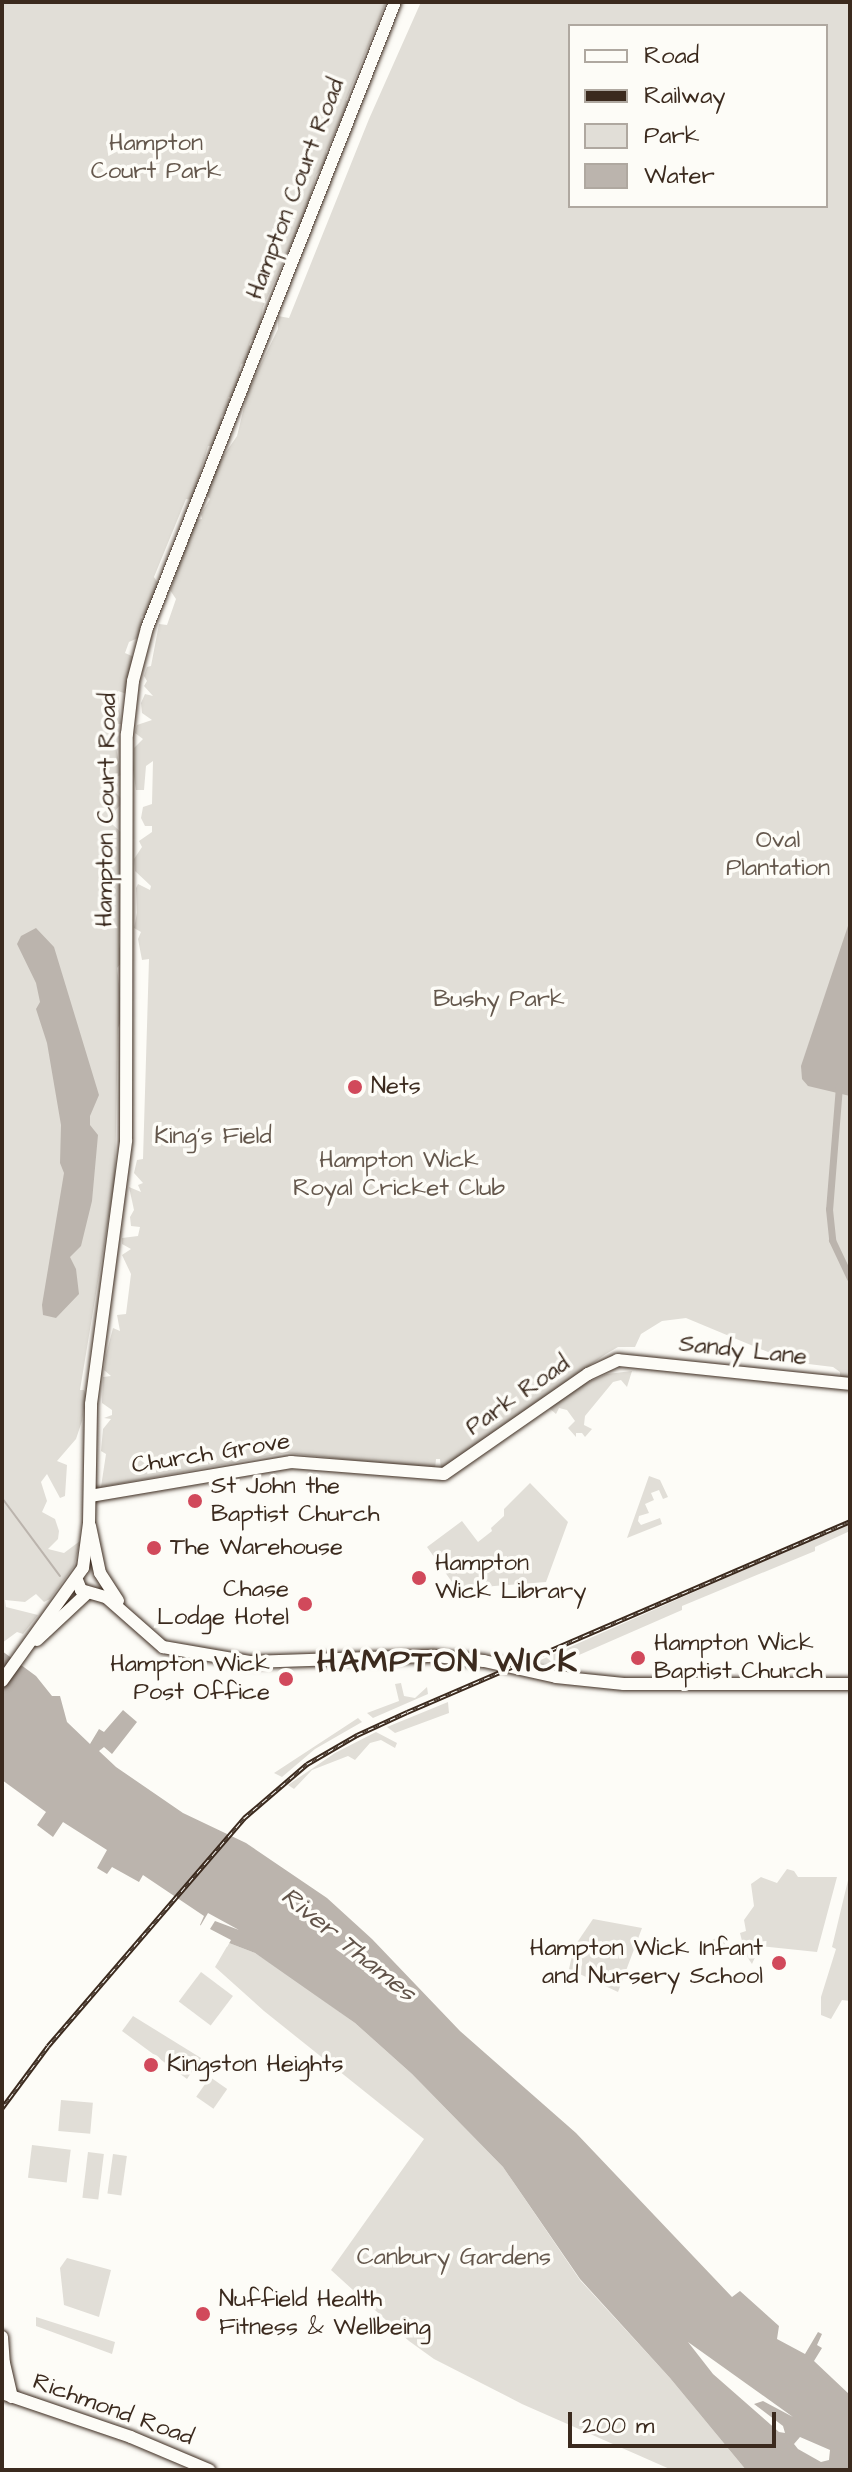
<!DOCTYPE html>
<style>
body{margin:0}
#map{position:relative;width:852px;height:2472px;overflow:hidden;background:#fdfcf7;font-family:"Architects Daughter",sans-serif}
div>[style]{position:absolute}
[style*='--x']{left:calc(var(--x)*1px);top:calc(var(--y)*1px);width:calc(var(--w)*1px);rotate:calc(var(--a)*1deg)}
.green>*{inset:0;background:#e1ded7;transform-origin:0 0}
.water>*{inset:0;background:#bbb4ad}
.pier>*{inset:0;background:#fdfcf7}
.stream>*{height:2px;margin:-1px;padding:0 1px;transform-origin:1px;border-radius:1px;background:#bbb4ad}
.canal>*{height:7px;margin:-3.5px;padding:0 3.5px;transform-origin:3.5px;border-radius:3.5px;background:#bbb4ad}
.roads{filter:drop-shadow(0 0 2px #3b2a1e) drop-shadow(0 0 2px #3b2a1e)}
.major>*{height:12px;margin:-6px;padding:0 6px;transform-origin:6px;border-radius:6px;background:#fdfcf7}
.rail>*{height:5px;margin-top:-2.5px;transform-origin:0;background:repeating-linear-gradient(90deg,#fdfcf7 0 6px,#3b2a1e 0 12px);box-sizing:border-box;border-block:2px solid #3b2a1e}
.dots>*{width:22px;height:22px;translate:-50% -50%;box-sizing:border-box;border:4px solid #fdfcf7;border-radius:50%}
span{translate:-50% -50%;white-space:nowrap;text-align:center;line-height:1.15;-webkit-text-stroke:7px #fdfcf7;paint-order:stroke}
.park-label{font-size:24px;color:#64574c}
.street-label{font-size:24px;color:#3b2a1e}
.poi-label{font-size:24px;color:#3b2a1e}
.left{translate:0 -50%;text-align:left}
.right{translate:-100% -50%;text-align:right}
.water-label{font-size:26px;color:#615349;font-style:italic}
.district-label{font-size:32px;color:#3b2a1e;font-weight:700;letter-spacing:2px}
.frame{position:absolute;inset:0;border:4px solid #3b2a1e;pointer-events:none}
.legend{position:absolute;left:568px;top:24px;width:260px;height:184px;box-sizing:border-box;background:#fdfcf7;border:2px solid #afa8a0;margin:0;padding:10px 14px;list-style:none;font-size:24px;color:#3b2a1e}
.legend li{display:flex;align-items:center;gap:16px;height:40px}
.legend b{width:40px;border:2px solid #afa8a0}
.scale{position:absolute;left:568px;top:2412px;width:208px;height:36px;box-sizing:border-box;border:4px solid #3b2a1e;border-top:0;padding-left:10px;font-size:24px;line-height:28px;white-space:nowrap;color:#3b2a1e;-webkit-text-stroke:6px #fdfcf7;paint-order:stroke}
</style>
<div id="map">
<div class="green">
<div style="clip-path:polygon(2px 2px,386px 2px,346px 100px,349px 102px,326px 152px,328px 160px,316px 175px,306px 212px,263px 307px,258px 339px,251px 340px,249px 345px,254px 349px,249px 363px,241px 364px,239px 371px,244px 377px,236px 398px,228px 397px,232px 403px,221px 417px,225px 425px,216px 446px,208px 446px,192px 500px,186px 499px,154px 577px,159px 585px,147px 614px,141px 617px,145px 624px,140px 637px,129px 642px,125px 653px,134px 657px,127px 694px,118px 691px,121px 724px,115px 724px,114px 735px,121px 775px,113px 778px,113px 790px,124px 801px,113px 813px,113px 825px,123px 834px,119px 942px,122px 962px,117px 968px,123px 1016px,118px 1028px,115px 1179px,80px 1390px,84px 1390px,86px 1395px,82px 1421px,76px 1439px,57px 1461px,67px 1465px,65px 1496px,60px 1498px,47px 1474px,41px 1482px,47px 1501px,42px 1512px,55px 1519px,59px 1531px,58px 1539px,48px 1549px,64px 1553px,80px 1541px,74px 1566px,50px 1599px,44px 1602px,36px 1594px,25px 1602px,5px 1600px,6px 1607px,38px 1615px,23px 1634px,17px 1632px,2px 1643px)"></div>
<div style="clip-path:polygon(evenodd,421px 2px,850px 2px,850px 1379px,840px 1376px,840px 1372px,833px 1367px,792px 1362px,686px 1318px,662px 1321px,641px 1334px,635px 1347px,618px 1347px,606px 1354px,441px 1469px,440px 1459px,436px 1459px,435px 1469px,287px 1453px,101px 1487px,106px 1454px,101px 1451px,103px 1429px,111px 1419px,104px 1418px,112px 1415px,112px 1410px,102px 1403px,103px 1377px,111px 1376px,104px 1370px,106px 1355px,113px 1328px,120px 1331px,117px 1315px,126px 1314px,131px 1274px,122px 1255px,131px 1249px,122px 1244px,122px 1238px,138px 1236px,140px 1227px,131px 1226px,130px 1217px,134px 1210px,129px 1187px,141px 1192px,138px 1185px,143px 1183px,134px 1173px,137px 1160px,143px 1159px,149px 959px,142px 960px,138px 939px,141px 932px,134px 928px,137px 913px,136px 888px,138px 884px,150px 890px,151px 886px,135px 871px,134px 859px,142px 847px,139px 841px,152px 832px,152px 826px,145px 826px,141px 818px,143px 807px,152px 804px,153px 761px,146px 766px,144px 790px,136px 790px,133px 770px,134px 748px,143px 739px,135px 733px,137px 725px,152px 720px,142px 713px,141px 703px,145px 694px,153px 696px,144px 686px,147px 681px,144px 676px,147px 667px,151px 666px,159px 624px,167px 625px,176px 599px,170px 590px,196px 520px,202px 519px,201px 514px,210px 499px,206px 495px,220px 461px,237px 436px,248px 391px,278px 329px,278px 316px,289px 318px,369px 119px,421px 2px,570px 26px,826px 26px,826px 206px,570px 206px,570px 26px)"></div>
<div style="clip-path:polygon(632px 1371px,627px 1387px,621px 1380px,613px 1382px,585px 1416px,584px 1425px,592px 1429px,585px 1437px,582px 1433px,576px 1433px,576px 1437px,568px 1428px,575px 1421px,567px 1410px,559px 1408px,556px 1414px,548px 1407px,584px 1384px,607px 1374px)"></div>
<div style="clip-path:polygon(649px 1476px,660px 1480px,668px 1497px,663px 1499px,659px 1490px,651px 1493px,654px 1500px,645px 1504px,649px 1513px,639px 1516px,638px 1521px,641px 1525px,660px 1518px,662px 1524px,627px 1538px)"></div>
<div style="clip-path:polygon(530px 1483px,568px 1522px,546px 1582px,457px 1589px,427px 1547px,462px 1521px,478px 1542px,492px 1531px,491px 1528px,504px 1516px,504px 1509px)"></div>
<div style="clip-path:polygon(850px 1523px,850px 1531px,815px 1547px,815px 1551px,682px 1606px,682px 1610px,579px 1655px,571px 1652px,549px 1668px,527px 1666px)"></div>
<div style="clip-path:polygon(401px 1683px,404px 1696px,415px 1698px,427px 1687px,428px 1694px,373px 1718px,367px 1713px,399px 1701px,395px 1684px)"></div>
<div style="clip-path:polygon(448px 1702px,449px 1713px,395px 1733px,387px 1727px)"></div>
<div style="clip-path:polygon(358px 1718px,362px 1722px,315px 1749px,282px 1777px,274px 1773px)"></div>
<div style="clip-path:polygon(376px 1732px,397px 1743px,395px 1748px,381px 1740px,370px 1743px,355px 1760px,348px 1756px,312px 1770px,294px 1789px,288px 1785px,335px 1753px)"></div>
<div style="clip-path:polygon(787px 1869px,794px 1871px,798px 1877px,837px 1877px,817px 1952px,760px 1946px,752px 1964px,744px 1952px,709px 1942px,716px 1938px,734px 1946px,742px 1941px,740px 1933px,746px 1931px,744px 1920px,754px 1906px,751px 1884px,761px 1877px,777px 1883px)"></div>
<div style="clip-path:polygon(850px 1872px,850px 2001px,842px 2000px,831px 2019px,821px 2015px,821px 1997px,836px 1949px,832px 1947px)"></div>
<div style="clip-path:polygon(593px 1919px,642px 1928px,618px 1992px,569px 1969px,574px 1947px)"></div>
<div style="clip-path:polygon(229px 1943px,255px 1953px,287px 1974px,355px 2023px,412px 2074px,503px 2167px,580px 2280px,670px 2378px,746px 2470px,672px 2470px,522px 2404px,434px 2359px,409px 2341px,331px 2270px,424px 2139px,264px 2011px,215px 1967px)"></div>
<div style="left:201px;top:1972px;width:40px;height:37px;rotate:37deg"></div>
<div style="clip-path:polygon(133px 2016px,201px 2058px,187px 2079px,122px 2031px)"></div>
<div style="left:210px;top:2077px;width:21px;height:24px;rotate:35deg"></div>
<div style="left:61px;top:2100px;width:32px;height:31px;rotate:5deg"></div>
<div style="left:32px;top:2145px;width:39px;height:33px;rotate:7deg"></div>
<div style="left:88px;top:2152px;width:16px;height:46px;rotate:7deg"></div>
<div style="left:113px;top:2154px;width:14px;height:40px;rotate:8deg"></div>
<div style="clip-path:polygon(67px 2258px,111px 2270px,99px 2317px,64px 2305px,60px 2268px)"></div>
<div style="clip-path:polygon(36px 2317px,115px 2342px,112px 2354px,36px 2326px)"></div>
</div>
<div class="water">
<div style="clip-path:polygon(850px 920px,850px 1096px,808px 1086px,802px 1079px,801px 1066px)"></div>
<div style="clip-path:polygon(36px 928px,54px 947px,99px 1095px,90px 1116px,90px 1125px,98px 1135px,92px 1201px,81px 1246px,70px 1257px,76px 1269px,79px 1294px,56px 1318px,43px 1315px,42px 1305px,64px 1173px,60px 1163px,61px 1125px,47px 1043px,36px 1009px,40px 1002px,36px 983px,17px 944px,21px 936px)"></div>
<div style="clip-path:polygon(evenodd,2px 1651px,36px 1676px,52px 1696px,60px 1696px,67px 1722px,90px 1744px,99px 1729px,104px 1732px,123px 1710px,137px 1722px,112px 1754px,104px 1747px,99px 1751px,116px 1767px,183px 1813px,246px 1843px,327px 1898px,372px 1939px,460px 2031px,576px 2133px,732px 2297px,740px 2291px,779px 2326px,777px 2339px,805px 2354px,818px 2332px,822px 2334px,817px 2345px,822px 2348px,814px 2361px,850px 2395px,850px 2470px,746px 2470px,670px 2378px,580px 2279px,503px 2167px,412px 2074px,355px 2023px,255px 1953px,229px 1943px,200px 1925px,204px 1916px,143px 1875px,139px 1882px,112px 1867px,107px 1874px,97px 1868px,107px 1850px,63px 1822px,53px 1837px,37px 1825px,46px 1812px,2px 1780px,2px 1651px,688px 2342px,793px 2417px,763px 2401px,754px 2404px,783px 2426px,785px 2433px,779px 2432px,713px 2374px,688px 2342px,2px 1651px,800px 2437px,830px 2450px,829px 2460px,821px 2462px,798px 2449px,794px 2444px,800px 2437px)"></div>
</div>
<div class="pier">
<div style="clip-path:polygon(208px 1913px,239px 1930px,215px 1921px,210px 1929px,231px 1940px,227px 1947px,198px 1930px)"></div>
</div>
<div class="stream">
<div style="--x:2;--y:1498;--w:97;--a:53.4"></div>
</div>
<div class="canal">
<div style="--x:839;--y:1086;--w:123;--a:94.6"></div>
<div style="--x:829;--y:1209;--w:31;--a:84"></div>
<div style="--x:832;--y:1240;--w:42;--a:64.7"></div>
</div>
<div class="roads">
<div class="major">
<div style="--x:90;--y:1496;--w:204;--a:-9.6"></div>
<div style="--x:291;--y:1462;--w:153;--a:4.5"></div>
<div style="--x:444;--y:1474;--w:175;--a:-34.8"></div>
<div style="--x:588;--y:1374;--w:33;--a:-25"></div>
<div style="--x:618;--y:1360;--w:233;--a:5.9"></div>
<div style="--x:90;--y:1526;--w:48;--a:78"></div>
<div style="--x:100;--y:1573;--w:33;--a:57"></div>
<div style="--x:77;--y:1580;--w:11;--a:68"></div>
<div style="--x:81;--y:1590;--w:26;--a:16"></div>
<div style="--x:106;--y:1597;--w:76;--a:41.3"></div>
<div style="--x:163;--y:1647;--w:88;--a:9.8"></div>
<div style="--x:250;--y:1662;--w:185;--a:-1.9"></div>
<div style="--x:435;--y:1656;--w:49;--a:5.8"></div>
<div style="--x:484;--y:1661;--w:74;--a:12.5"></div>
<div style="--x:556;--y:1677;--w:68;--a:5.9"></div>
<div style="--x:624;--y:1684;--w:226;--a:0"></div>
<div style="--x:37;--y:1640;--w:69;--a:-43.2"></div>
<div style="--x:2;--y:1681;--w:139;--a:-54.4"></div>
<div style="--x:83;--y:1568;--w:45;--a:-82.4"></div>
<div style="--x:89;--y:1523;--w:119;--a:-89"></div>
<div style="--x:91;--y:1404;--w:266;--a:-82.4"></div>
<div style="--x:126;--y:1140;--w:406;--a:-89.9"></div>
<div style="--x:127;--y:734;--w:53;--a:-83.5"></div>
<div style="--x:133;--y:681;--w:55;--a:-75.2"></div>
<div style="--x:147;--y:628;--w:673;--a:-68.39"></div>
<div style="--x:2;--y:2337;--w:26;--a:86"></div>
<div style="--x:4;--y:2363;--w:35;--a:77"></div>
<div style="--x:2;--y:2393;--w:136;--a:18.8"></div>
<div style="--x:131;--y:2437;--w:85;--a:22.9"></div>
</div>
</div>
<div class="rail">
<div style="--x:2;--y:2108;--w:77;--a:-53.4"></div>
<div style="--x:48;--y:2046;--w:301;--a:-49.3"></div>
<div style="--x:244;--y:1818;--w:83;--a:-40.6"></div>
<div style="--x:307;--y:1764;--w:58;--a:-30.1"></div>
<div style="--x:357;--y:1735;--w:55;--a:-24.7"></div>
<div style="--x:407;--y:1712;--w:482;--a:-23.3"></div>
</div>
<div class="dots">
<div style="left:355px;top:1087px;background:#d1495b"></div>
<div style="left:195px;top:1501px;background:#d1495b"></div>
<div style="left:154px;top:1548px;background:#d1495b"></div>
<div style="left:419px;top:1578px;background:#d1495b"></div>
<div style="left:305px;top:1604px;background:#d1495b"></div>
<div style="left:638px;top:1658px;background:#d1495b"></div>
<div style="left:286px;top:1679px;background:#d1495b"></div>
<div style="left:779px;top:1963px;background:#d1495b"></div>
<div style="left:151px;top:2065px;background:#d1495b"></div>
<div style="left:203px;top:2314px;background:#d1495b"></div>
</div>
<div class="park-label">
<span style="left:156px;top:158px">Hampton<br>Court Park</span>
<span style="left:778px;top:855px">Oval<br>Plantation</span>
<span style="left:499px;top:1000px">Bushy Park</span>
<span style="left:213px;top:1137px">King's Field</span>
<span style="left:399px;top:1175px">Hampton Wick<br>Royal Cricket Club</span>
<span style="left:454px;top:2258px">Canbury Gardens</span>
</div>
<div class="street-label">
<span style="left:296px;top:189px;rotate:-69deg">Hampton Court Road</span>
<span style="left:107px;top:810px;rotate:-89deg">Hampton Court Road</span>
<span style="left:743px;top:1351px;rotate:6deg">Sandy Lane</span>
<span style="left:518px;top:1396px;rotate:-35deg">Park Road</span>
<span style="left:211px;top:1454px;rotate:-9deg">Church Grove</span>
<span style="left:113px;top:2410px;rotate:20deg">Richmond Road</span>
</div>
<div class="poi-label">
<span class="left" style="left:371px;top:1087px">Nets</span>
<span class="left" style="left:211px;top:1501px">St John the<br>Baptist Church</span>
<span class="left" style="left:170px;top:1548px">The Warehouse</span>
<span class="left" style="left:435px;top:1578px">Hampton<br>Wick Library</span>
<span class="right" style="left:289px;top:1604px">Chase<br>Lodge Hotel</span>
<span class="left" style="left:654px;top:1658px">Hampton Wick<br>Baptist Church</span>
<span class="right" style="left:270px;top:1679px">Hampton Wick<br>Post Office</span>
<span class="right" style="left:763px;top:1963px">Hampton Wick Infant<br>and Nursery School</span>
<span class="left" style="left:167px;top:2065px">Kingston Heights</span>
<span class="left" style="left:219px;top:2314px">Nuffield Health<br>Fitness &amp; Wellbeing</span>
</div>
<div class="water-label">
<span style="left:348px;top:1945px;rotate:39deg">River Thames</span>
</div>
<div class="district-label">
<span style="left:448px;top:1662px">HAMPTON WICK</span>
</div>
<div class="frame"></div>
<ul class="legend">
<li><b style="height:10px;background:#fdfcf7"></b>Road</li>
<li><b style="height:10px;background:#3b2a1e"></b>Railway</li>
<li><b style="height:22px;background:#e1ded7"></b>Park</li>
<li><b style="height:22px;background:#bbb4ad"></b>Water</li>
</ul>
<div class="scale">200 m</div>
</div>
